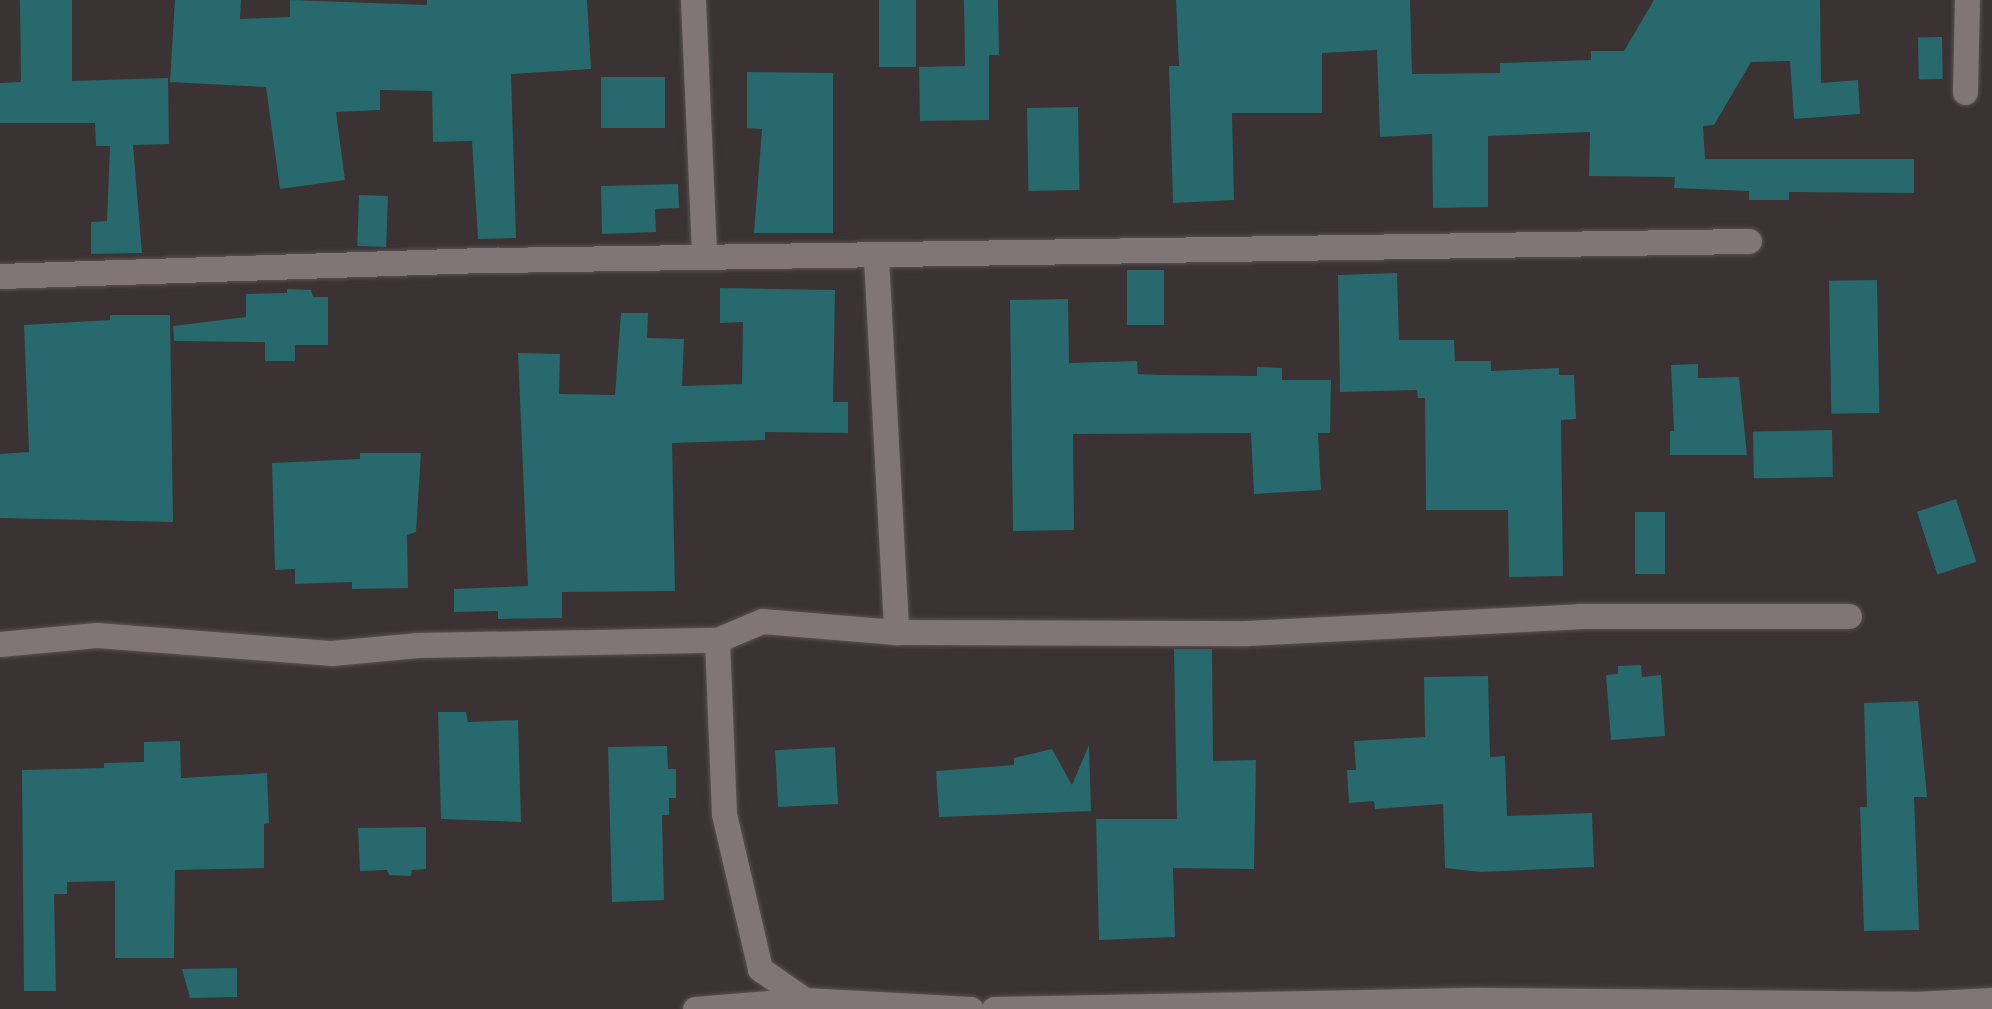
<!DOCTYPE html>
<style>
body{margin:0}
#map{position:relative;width:1992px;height:1009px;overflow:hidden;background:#3a3233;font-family:Quicksand,sans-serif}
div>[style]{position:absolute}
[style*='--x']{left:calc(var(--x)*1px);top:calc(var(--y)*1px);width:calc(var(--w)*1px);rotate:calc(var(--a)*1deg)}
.building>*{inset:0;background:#27696c;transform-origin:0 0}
.roads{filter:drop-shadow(0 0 2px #585152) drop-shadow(0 0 2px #585152)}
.minor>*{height:25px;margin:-12.5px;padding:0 12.5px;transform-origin:12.5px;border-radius:12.5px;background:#807678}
span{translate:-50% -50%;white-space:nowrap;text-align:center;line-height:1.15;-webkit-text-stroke:9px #302829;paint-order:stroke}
</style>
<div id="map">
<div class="building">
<div style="clip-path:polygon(20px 0,72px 0,72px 81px,168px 78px,169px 144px,133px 145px,142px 253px,91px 254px,91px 222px,107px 221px,110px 146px,96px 146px,95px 123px,0 123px,0 83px,21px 82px)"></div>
<div style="clip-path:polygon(175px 0,241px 0,240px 19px,290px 17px,290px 0,427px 5px,427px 0,587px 0,591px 69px,511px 74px,516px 238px,478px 239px,472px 141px,433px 142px,432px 91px,380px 90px,380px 110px,336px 112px,345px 180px,280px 189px,266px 87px,170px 82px)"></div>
<div style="left:879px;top:0;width:37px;height:67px"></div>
<div style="clip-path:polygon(964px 0,998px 0,999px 55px,989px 55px,989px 120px,920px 121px,919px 67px,965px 66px)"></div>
<div style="clip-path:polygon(1176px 0,1410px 0,1412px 74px,1500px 73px,1500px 63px,1591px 60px,1591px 51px,1624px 51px,1654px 0,1820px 0,1821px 83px,1858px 80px,1860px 114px,1794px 119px,1790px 61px,1751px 62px,1714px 125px,1703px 126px,1705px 159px,1914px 159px,1914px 193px,1789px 192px,1789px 200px,1749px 200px,1749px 191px,1674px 188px,1675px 177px,1589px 176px,1590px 132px,1488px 136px,1488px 207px,1433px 208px,1432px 134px,1380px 137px,1377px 50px,1322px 53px,1322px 113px,1232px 113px,1234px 200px,1173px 203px,1169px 66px,1179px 66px)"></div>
<div style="left:1942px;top:37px;width:42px;height:24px;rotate:89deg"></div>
<div style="clip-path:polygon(747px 72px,833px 73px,833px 233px,754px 233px,762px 129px,747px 128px)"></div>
<div style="left:601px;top:77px;width:64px;height:51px"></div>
<div style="left:1078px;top:107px;width:83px;height:51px;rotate:89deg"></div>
<div style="clip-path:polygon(678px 184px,679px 208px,655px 209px,656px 232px,602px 234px,601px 186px)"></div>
<div style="left:359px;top:195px;width:29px;height:51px;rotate:2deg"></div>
<div style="left:1127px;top:270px;width:37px;height:55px"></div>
<div style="clip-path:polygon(1397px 273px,1399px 340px,1454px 340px,1455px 361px,1491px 361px,1491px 371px,1559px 368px,1559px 375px,1574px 375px,1576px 419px,1561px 420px,1563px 576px,1509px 577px,1508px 510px,1426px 510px,1425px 398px,1418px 398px,1417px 390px,1340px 392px,1338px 275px)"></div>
<div style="left:1877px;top:280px;width:133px;height:48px;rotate:89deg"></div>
<div style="clip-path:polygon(720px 288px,835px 290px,833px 402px,848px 402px,848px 433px,765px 432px,765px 440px,672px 443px,675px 591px,562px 592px,562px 618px,498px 619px,498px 611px,454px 612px,454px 589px,528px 586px,518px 353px,560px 354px,559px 394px,615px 395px,621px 313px,648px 313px,647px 338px,684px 339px,682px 386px,742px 384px,743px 322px,720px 323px)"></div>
<div style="clip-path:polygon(287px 289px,311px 290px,313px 297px,328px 297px,328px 345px,295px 345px,295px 361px,265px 361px,265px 342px,174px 341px,173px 326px,246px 317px,246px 294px,287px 293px)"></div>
<div style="clip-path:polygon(1068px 299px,1069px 363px,1137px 361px,1138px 374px,1161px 375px,1257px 376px,1257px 367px,1282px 368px,1282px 380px,1331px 380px,1330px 433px,1318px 433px,1321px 490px,1254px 494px,1251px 433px,1073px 434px,1074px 530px,1013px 531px,1010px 300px)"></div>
<div style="clip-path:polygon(110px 315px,170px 315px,173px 522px,0 518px,0 454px,29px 452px,24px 325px,110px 320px)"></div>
<div style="clip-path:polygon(1698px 364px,1698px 378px,1739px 377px,1747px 455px,1670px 455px,1670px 431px,1674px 431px,1671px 365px)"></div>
<div style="left:1832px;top:430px;width:47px;height:79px;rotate:89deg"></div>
<div style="clip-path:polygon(360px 453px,421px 453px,416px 532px,407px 535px,408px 588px,352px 589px,352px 582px,295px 584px,295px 569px,275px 570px,272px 463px,360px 459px)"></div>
<div style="left:1956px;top:499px;width:66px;height:41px;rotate:72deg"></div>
<div style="left:1635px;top:512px;width:30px;height:62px"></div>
<div style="clip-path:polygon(1174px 649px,1212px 649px,1213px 761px,1256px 760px,1254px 869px,1173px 868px,1175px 937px,1099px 940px,1096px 819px,1177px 819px)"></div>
<div style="clip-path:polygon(1641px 665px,1642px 677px,1661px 675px,1665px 736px,1611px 740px,1606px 675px,1618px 674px,1618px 666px)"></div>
<div style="clip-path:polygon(1488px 676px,1490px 757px,1505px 756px,1507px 816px,1592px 813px,1594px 867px,1481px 872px,1445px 868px,1443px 804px,1375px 809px,1374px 801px,1349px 803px,1347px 770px,1356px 770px,1354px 741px,1425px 737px,1424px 677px)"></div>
<div style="clip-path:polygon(1918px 701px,1927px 797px,1914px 797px,1919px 930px,1864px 931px,1860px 807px,1867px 807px,1864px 703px)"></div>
<div style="clip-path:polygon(438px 712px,466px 712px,468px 722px,518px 720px,521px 822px,441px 819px)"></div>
<div style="clip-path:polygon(180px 741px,181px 778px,267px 773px,269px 823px,264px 824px,264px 868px,175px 870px,174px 958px,115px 958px,115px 881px,67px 882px,67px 894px,54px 894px,56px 991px,24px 991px,22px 770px,104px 768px,104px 763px,144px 762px,144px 742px)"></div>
<div style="clip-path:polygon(1089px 745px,1091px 811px,939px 817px,936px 771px,1014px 765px,1014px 758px,1052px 749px,1072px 785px)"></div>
<div style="clip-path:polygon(667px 746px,668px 769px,676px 769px,676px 798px,669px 798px,669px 815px,662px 815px,664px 900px,612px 902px,608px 747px)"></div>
<div style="left:835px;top:747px;width:57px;height:60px;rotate:87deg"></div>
<div style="clip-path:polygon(426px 827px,426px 869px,412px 870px,411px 876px,389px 875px,387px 870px,360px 871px,358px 828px)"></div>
<div style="clip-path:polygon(237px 968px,237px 997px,190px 998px,182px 969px)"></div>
</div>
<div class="roads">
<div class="minor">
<div style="--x:693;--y:0;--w:256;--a:87.5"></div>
<div style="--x:1965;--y:92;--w:92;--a:-88.8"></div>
<div style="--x:876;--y:258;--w:375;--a:86.9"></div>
<div style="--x:0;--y:276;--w:495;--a:-1.9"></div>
<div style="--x:495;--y:260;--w:1254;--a:-0.87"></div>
<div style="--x:717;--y:640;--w:174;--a:87.7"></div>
<div style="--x:724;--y:814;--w:159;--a:76.9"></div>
<div style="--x:760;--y:969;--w:55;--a:34.6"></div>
<div style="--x:0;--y:644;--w:97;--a:-5.3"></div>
<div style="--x:97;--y:635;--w:236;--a:4.4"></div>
<div style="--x:332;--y:653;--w:86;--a:-5.3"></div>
<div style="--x:418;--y:645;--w:299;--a:-1"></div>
<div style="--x:717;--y:640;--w:49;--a:-22.9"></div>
<div style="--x:762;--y:621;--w:134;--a:4.7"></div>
<div style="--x:896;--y:632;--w:351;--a:0.2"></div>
<div style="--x:1247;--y:633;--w:332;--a:-2.9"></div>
<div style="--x:1579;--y:616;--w:270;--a:0"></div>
<div style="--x:695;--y:1009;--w:110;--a:-4.7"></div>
<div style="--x:805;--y:1000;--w:166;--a:3.1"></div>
<div style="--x:994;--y:1009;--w:485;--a:-1.1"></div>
<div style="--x:1479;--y:1000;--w:434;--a:0.5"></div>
<div style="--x:1913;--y:1004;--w:79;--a:-2.9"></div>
</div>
</div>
</div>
